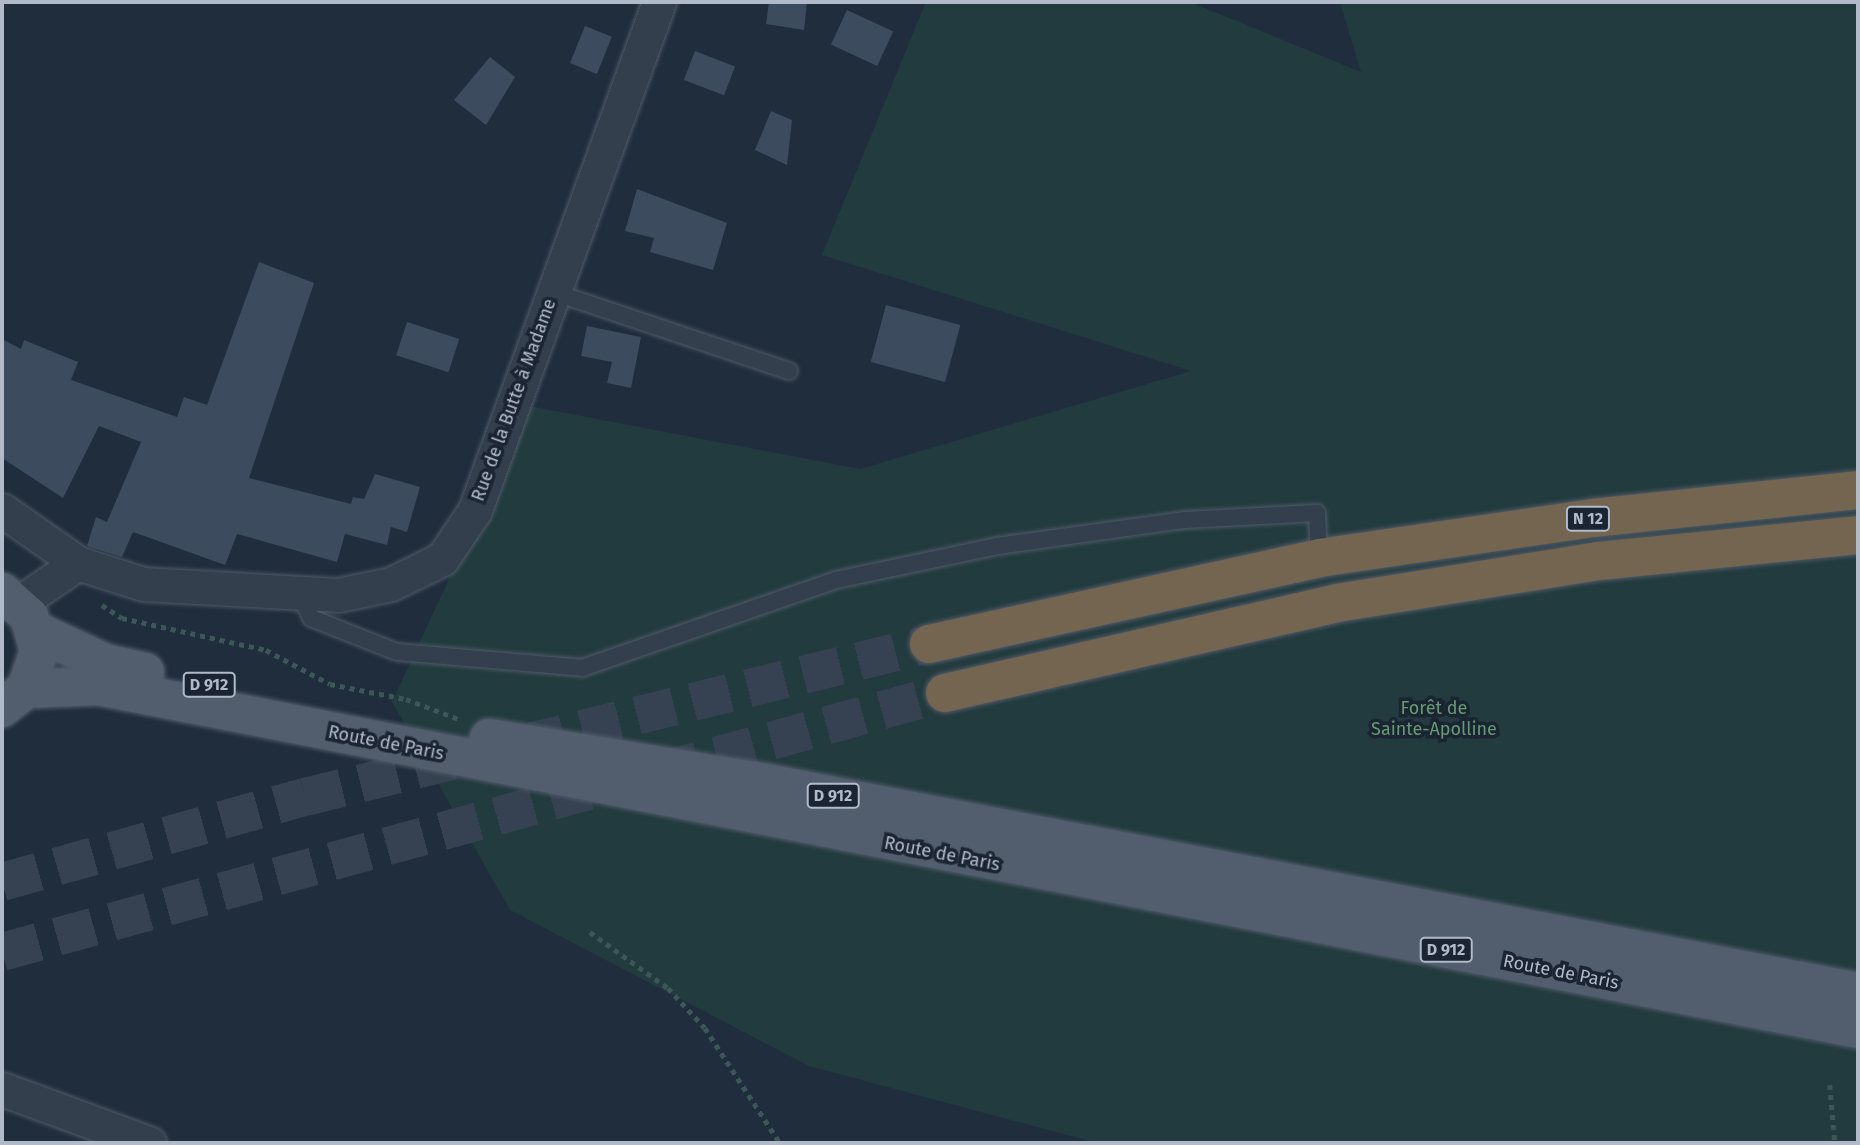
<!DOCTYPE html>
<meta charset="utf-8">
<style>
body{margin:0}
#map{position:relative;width:1860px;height:1145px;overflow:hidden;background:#202d3d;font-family:"Fira Sans",sans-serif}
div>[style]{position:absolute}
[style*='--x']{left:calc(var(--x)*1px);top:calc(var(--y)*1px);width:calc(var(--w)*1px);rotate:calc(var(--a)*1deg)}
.green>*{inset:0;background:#223b3e}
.building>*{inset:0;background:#3c4b5d;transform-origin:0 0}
.highway-tunnel>*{height:38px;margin-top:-19px;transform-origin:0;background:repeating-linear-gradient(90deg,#364252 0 38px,transparent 0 57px)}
.path>*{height:4.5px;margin-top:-2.25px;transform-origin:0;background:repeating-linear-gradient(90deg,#3d5758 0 5px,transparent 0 10px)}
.roads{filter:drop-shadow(0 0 2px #505a68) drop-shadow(0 0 2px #505a68)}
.lane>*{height:16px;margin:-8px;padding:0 8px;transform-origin:8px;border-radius:8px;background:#343f4d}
.street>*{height:33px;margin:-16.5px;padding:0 16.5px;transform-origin:16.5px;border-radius:16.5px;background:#343f4d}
.primary>*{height:38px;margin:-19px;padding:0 19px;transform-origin:19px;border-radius:19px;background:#525e6d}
.highway>*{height:38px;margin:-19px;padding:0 19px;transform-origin:19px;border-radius:19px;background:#746551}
span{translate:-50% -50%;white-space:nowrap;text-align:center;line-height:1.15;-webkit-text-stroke:7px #1a2432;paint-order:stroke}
.shield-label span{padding:2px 5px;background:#1a2432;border:2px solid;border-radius:5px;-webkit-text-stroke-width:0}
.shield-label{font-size:16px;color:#b0bac9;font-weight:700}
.street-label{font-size:18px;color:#b0bac9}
.park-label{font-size:18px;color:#649c70}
.frame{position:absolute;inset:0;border:4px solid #b0bac9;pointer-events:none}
</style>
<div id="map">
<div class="green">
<div style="clip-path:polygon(926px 2px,1190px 2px,1361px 72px,1340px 2px,1858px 2px,1858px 1143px,1097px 1143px,809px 1066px,510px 910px,392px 702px,529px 406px,860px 469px,1191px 371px,822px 255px)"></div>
</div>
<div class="building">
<div style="clip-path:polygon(769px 2px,807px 2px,804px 30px,766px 24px)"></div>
<div style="left:847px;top:10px;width:51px;height:38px;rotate:25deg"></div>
<div style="left:585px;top:26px;width:29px;height:40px;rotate:22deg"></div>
<div style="left:695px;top:51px;width:43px;height:31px;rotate:21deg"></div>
<div style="clip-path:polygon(490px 57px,515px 77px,486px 125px,454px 100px)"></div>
<div style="clip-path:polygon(771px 111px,792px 120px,787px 165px,755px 150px)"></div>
<div style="clip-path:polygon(637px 189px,727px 223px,713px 270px,650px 252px,654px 238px,625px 231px)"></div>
<div style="clip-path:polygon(259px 262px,314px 283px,249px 478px,351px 504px,353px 497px,364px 499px,375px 474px,420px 487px,407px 532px,391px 527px,387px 545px,345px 534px,337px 562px,237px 534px,225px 565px,133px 532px,122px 557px,87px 546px,96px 517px,107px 522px,141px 442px,99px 426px,63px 498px,2px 458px,2px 339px,21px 349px,24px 340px,78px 362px,71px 380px,177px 417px,184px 397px,207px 405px)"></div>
<div style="left:886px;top:305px;width:77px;height:59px;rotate:15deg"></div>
<div style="left:407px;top:322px;width:55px;height:35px;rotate:18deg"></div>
<div style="clip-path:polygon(587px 326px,641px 337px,631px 388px,607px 383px,612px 362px,581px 356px)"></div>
</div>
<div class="highway-tunnel">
<div style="--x:2;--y:882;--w:315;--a:-15.7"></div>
<div style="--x:305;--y:797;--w:642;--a:-13.78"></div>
<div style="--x:2;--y:952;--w:978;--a:-15.36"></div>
</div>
<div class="path">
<div style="--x:102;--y:605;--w:24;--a:33"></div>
<div style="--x:122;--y:618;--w:148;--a:12.5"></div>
<div style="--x:266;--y:650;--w:72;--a:28"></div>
<div style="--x:330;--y:684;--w:77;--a:11.2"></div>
<div style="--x:406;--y:699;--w:59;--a:20.9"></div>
<div style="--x:590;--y:932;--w:96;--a:35.7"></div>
<div style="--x:668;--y:988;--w:54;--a:47.2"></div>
<div style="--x:705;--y:1028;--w:137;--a:56.9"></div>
<div style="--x:1830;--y:1085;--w:58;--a:85.1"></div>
</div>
<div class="roads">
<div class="lane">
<div style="--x:553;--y:292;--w:249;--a:18.5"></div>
<div style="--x:300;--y:595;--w:25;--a:64"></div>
<div style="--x:311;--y:618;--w:92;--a:21.6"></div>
<div style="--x:397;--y:652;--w:186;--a:4.9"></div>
<div style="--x:582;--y:668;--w:269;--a:-19.1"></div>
<div style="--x:836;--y:580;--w:165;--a:-11.9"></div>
<div style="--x:997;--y:546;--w:190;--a:-7.9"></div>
<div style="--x:1185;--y:520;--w:132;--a:-3"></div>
<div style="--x:1317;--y:513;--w:45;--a:87.5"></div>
</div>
<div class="street">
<div style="--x:2;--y:510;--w:93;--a:34.9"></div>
<div style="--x:78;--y:563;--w:68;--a:17.9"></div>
<div style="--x:143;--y:584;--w:195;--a:3.2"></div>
<div style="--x:338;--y:595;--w:54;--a:-11.7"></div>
<div style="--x:391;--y:584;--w:57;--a:-26.1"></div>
<div style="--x:442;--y:559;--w:59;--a:-56"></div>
<div style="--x:475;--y:510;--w:540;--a:-70.09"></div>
<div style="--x:19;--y:603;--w:71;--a:-34.1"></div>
<div style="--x:2;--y:1089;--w:157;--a:20.2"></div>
</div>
<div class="primary">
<div style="--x:2;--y:592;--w:36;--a:42"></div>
<div style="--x:29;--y:616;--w:36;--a:74"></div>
<div style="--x:39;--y:651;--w:40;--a:108.9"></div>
<div style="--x:26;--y:689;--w:31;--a:142"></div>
<div style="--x:36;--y:631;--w:76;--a:24.9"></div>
<div style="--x:105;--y:663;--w:41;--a:12.7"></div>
<div style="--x:26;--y:689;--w:73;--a:-2.4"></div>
<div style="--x:99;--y:686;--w:1792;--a:11.03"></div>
<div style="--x:489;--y:738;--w:281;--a:9.2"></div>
<div style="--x:766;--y:783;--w:1112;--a:10.83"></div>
</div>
<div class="highway">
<div style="--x:929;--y:644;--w:399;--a:-12.4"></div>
<div style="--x:1319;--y:558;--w:277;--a:-8.3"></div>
<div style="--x:1593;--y:518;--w:266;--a:-6"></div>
<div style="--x:945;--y:693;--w:402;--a:-12.9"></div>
<div style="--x:1337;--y:603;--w:265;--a:-9.1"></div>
<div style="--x:1599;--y:561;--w:260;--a:-5.7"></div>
</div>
</div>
<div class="shield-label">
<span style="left:1588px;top:519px">N 12</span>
<span style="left:209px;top:685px">D 912</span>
<span style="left:833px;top:796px">D 912</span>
<span style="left:1446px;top:950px">D 912</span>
</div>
<div class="street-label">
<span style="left:514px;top:400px;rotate:-70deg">Rue de la Butte à Madame</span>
<span style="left:386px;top:743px;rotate:11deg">Route de Paris</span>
<span style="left:942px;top:854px;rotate:11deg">Route de Paris</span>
<span style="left:1561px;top:972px;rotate:11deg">Route de Paris</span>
</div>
<div class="park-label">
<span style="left:1434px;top:719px">Forêt de<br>Sainte-Apolline</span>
</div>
<div class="frame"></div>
</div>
